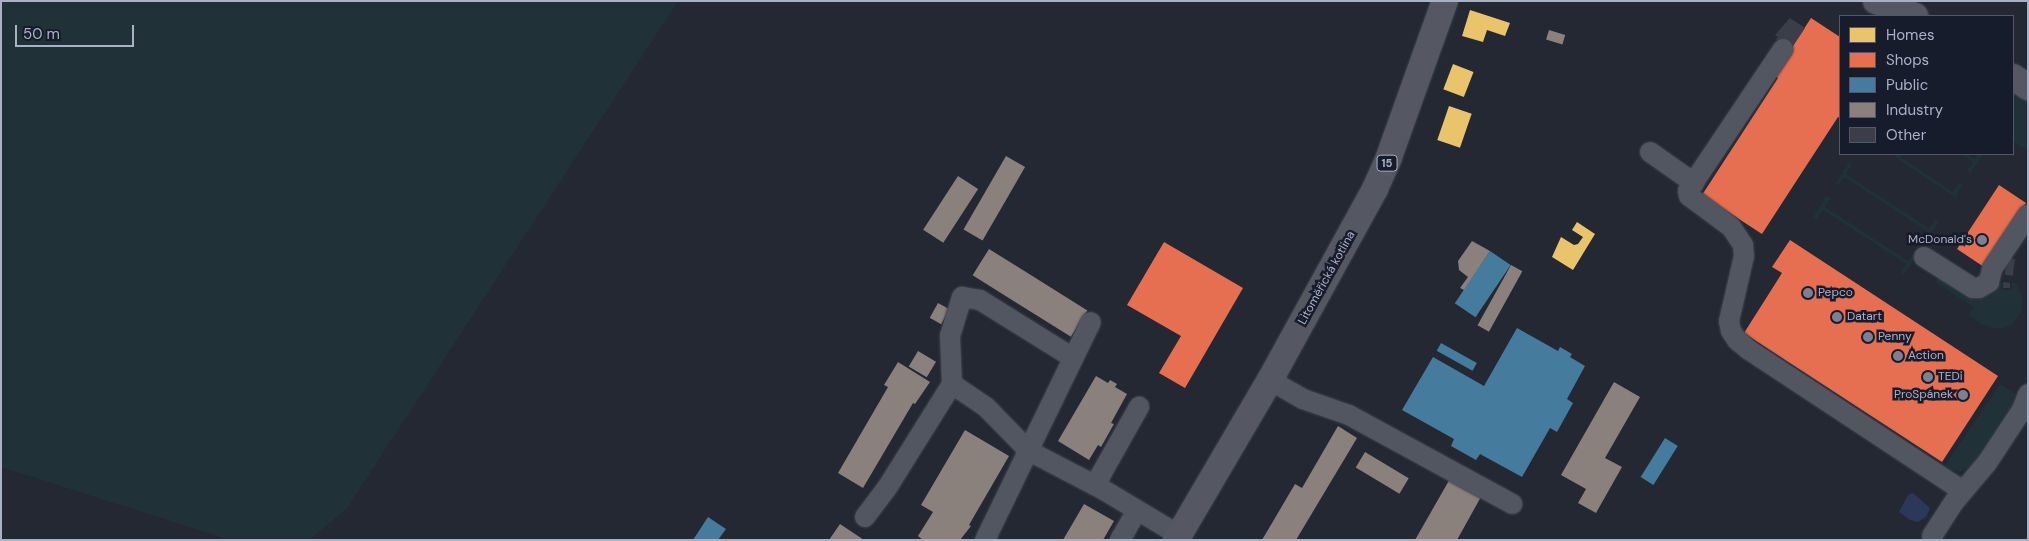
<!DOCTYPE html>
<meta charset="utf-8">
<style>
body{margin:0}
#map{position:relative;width:2029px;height:541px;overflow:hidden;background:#232832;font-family:"DM Sans",sans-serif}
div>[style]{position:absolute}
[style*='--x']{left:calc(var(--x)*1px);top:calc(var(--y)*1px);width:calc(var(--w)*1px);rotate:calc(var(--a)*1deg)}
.green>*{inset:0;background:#203138}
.water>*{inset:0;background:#2c385a}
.homes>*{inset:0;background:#e9c46a;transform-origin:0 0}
.shops>*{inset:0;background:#e76f51}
.public>*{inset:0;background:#457b9d;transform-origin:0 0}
.industry>*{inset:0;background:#8a817c;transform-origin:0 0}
.building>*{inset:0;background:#3b3e48;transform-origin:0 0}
.roads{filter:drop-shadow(0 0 1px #3f424b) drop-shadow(0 0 1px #3f424b)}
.minor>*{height:20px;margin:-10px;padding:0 10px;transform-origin:10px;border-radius:10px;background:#525660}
.major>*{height:26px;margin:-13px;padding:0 13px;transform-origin:13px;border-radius:13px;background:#555862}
.dots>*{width:14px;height:14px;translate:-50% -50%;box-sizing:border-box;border:2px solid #171c2c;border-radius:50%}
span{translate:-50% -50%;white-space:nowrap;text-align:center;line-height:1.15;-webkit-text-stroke:5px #171c2c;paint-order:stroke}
.shield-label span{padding:1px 4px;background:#171c2c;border:1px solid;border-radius:4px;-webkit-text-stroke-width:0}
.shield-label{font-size:11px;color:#abb1c5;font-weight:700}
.poi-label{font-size:12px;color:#abb1c5}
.right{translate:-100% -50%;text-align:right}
.left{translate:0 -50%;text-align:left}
.street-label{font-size:12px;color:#abb1c5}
.frame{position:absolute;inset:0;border:2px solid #abb1c5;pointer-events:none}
.legend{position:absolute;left:1839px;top:15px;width:175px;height:140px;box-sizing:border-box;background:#171c2c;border:1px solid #525869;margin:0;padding:6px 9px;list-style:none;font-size:15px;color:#abb1c5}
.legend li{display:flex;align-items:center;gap:10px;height:25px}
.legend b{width:25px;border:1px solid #525869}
.scale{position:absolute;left:15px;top:25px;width:119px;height:22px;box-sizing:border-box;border:2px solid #abb1c5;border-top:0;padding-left:6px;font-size:15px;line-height:18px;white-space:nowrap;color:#abb1c5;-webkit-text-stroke:4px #171c2c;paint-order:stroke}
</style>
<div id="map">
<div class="green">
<div style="clip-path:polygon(1px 1px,678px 1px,347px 508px,310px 540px,230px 540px,1px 467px)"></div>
<div style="clip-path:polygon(2013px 90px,2028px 100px,2028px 151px,2013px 141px)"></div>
<div style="clip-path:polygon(1897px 154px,1902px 154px,1900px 157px,1953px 192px,1959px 183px,1963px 185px,1955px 197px,1895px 157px)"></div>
<div style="clip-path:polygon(1961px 154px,1966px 154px,1974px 159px,1978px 154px,1983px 154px,1970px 173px,1967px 171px,1973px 162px)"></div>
<div style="clip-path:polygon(1849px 163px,1852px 165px,1846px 174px,1929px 228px,1935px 220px,1939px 222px,1925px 242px,1922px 240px,1927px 231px,1844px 177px,1838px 186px,1835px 184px)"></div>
<div style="clip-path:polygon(1827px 196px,1830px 198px,1825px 207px,1908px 261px,1914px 252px,1917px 255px,1904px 275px,1901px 273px,1906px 264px,1823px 210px,1817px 219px,1813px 217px)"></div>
<div style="clip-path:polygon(1939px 277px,2002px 283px,2002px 289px,2011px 290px,2012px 283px,2016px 283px,2023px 299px,2021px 312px,2012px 325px,2007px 327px,1999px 329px,1980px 324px,1969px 315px,1973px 307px,1935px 282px)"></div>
<div style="clip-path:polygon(2000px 384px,2018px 395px,2016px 403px,1974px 466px,1960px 472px,1944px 467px)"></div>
</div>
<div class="water">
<div style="clip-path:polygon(1913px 493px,1930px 508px,1926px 517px,1918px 522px,1910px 520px,1899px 512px,1908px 495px)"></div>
</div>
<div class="homes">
<div style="clip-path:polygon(1470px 10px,1510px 23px,1505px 36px,1487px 30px,1483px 42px,1462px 36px)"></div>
<div style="left:1453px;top:64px;width:22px;height:27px;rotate:21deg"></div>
<div style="left:1449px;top:106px;width:24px;height:36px;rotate:19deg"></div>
<div style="clip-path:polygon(1577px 222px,1595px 234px,1573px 270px,1552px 257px,1561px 237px,1574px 245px,1578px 244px,1583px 237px,1572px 230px)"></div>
</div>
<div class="shops">
<div style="clip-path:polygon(1811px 18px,1840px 37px,1840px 118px,1838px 117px,1762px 234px,1702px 195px,1778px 78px,1774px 75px)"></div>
<div style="clip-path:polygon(1999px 185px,2026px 203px,2024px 206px,2027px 207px,1984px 267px,1957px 249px)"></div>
<div style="clip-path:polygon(1790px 240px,1998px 376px,1942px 462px,1744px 333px,1782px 273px,1772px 267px)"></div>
<div style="clip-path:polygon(1164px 242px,1243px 288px,1185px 388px,1159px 373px,1181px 336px,1127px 305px)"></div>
</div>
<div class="public">
<div style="left:1490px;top:251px;width:25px;height:63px;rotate:34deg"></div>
<div style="clip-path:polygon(1517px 328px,1558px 351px,1560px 347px,1572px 354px,1570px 357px,1585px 366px,1567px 399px,1573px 403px,1557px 432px,1550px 428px,1522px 477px,1480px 454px,1476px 460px,1451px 446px,1454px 439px,1402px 410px,1433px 357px,1484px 386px)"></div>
<div style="left:1441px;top:343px;width:41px;height:9px;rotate:29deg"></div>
<div style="left:1665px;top:438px;width:15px;height:46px;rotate:32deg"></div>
<div style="clip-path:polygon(708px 517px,726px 529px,718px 540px,693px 540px)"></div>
</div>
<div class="industry">
<div style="left:1549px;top:30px;width:17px;height:10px;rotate:17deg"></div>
<div style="left:1006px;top:156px;width:22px;height:85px;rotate:30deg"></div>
<div style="left:958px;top:176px;width:24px;height:64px;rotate:33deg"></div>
<div style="clip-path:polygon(1472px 241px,1490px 251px,1464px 290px,1460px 288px,1468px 277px,1459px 270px,1458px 261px)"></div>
<div style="left:989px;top:249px;width:116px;height:31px;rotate:32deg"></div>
<div style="left:1511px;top:265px;width:13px;height:69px;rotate:29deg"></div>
<div style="left:938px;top:303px;width:13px;height:17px;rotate:29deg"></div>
<div style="left:918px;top:351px;width:21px;height:18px;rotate:31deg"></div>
<div style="clip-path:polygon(898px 362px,930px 382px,915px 404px,913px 403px,863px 488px,838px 473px,888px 387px,884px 385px)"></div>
<div style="clip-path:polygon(1096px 376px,1108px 383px,1110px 380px,1117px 384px,1115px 387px,1127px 394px,1111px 423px,1114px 424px,1101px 447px,1098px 445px,1089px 460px,1058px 441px)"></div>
<div style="clip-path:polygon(1614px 382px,1640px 397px,1605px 458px,1622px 467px,1596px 513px,1578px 503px,1586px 489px,1561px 475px)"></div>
<div style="clip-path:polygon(1338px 426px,1357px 438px,1296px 540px,1262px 540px,1295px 484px,1302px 488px)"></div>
<div style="clip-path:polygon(965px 430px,1009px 456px,969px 525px,971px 526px,960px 540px,923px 540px,918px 536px,933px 512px,921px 505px)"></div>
<div style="left:1365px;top:452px;width:51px;height:18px;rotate:31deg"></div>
<div style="clip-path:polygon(1451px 477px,1482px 495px,1457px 540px,1415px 540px)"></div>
<div style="clip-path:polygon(1084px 504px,1114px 521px,1103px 540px,1063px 540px)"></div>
<div style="clip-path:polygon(840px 524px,864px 540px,829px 540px)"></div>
</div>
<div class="building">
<div style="clip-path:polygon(1790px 18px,1805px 28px,1791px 49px,1776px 39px,1778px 37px,1775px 35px)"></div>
<div style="left:2007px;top:258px;width:8px;height:17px;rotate:7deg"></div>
<div style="clip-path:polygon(2003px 282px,2010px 283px,2010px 288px,2003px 288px)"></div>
</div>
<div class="roads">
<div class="minor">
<div style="--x:1783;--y:49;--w:171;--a:123.8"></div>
<div style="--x:1688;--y:191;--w:5;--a:79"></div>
<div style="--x:1689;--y:196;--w:52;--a:36.4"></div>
<div style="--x:1731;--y:227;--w:22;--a:56"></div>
<div style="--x:1743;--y:245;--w:11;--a:85"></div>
<div style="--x:1744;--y:256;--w:67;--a:103"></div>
<div style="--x:1729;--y:321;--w:10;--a:79"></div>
<div style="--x:1731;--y:331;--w:11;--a:56"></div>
<div style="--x:1737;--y:340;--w:16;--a:40"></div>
<div style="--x:1749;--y:350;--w:256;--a:33.4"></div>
<div style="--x:1650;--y:152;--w:54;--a:35.2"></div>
<div style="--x:1924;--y:257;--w:58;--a:32.3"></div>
<div style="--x:1973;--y:288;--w:6;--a:0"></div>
<div style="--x:1979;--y:288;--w:12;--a:-31"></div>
<div style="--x:1989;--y:282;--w:13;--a:-77"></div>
<div style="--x:1992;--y:269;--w:65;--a:-56.3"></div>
<div style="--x:1270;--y:380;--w:38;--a:30"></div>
<div style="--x:1303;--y:399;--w:49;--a:19.2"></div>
<div style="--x:1349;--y:415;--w:186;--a:28.6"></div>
<div style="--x:952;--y:384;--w:41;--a:34.1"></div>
<div style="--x:986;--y:407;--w:62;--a:45.7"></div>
<div style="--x:1029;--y:451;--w:82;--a:27.5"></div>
<div style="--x:1102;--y:489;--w:90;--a:30.9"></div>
<div style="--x:1179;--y:535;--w:5;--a:79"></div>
<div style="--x:1095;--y:485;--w:90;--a:-60.6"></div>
<div style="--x:865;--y:517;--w:36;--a:-53"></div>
<div style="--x:887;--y:488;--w:123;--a:-58"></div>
<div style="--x:952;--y:384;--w:48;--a:-92.4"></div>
<div style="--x:950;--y:336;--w:41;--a:-72.9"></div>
<div style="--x:962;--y:297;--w:18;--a:9"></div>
<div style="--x:980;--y:300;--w:110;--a:31.9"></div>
<div style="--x:1932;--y:536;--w:40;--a:-57.1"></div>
<div style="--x:1954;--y:502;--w:51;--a:-49.8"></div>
<div style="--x:1987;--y:463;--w:64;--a:-56.6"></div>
<div style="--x:2022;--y:410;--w:17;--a:-69"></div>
<div style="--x:985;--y:540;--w:242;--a:-64.1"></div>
<div style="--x:1120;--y:540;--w:34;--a:-60"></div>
</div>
<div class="major">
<div style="--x:1876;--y:1;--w:42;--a:21"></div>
<div style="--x:2013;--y:77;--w:18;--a:34"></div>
<div style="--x:1176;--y:540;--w:186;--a:-59.6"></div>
<div style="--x:1270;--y:380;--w:218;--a:-61.2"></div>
<div style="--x:1375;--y:189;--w:35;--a:-66"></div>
<div style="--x:1389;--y:157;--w:166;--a:-70.3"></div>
</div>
</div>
<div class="dots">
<div style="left:1982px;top:240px;background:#7b8192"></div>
<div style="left:1808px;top:293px;background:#7b8192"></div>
<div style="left:1837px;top:317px;background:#7b8192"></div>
<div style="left:1868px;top:337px;background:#7b8192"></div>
<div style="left:1898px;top:356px;background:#7b8192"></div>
<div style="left:1928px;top:377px;background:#7b8192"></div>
<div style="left:1963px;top:395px;background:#7b8192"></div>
</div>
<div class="shield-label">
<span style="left:1387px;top:163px">15</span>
</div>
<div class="poi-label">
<span class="right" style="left:1972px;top:240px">McDonald's</span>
<span class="left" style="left:1818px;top:293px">Pepco</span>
<span class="left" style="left:1847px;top:317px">Datart</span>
<span class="left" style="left:1878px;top:337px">Penny</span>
<span class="left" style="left:1908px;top:356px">Action</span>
<span class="left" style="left:1938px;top:377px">TEDi</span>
<span class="right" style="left:1953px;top:395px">ProSpánek</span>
</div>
<div class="street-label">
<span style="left:1327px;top:278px;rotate:-61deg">Litoměřická kotlina</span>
</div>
<div class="frame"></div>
<ul class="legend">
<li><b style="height:14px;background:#e9c46a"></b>Homes</li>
<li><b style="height:14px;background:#e76f51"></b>Shops</li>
<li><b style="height:14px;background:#457b9d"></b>Public</li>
<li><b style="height:14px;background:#8a817c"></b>Industry</li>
<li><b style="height:14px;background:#3b3e48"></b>Other</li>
</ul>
<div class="scale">50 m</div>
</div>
